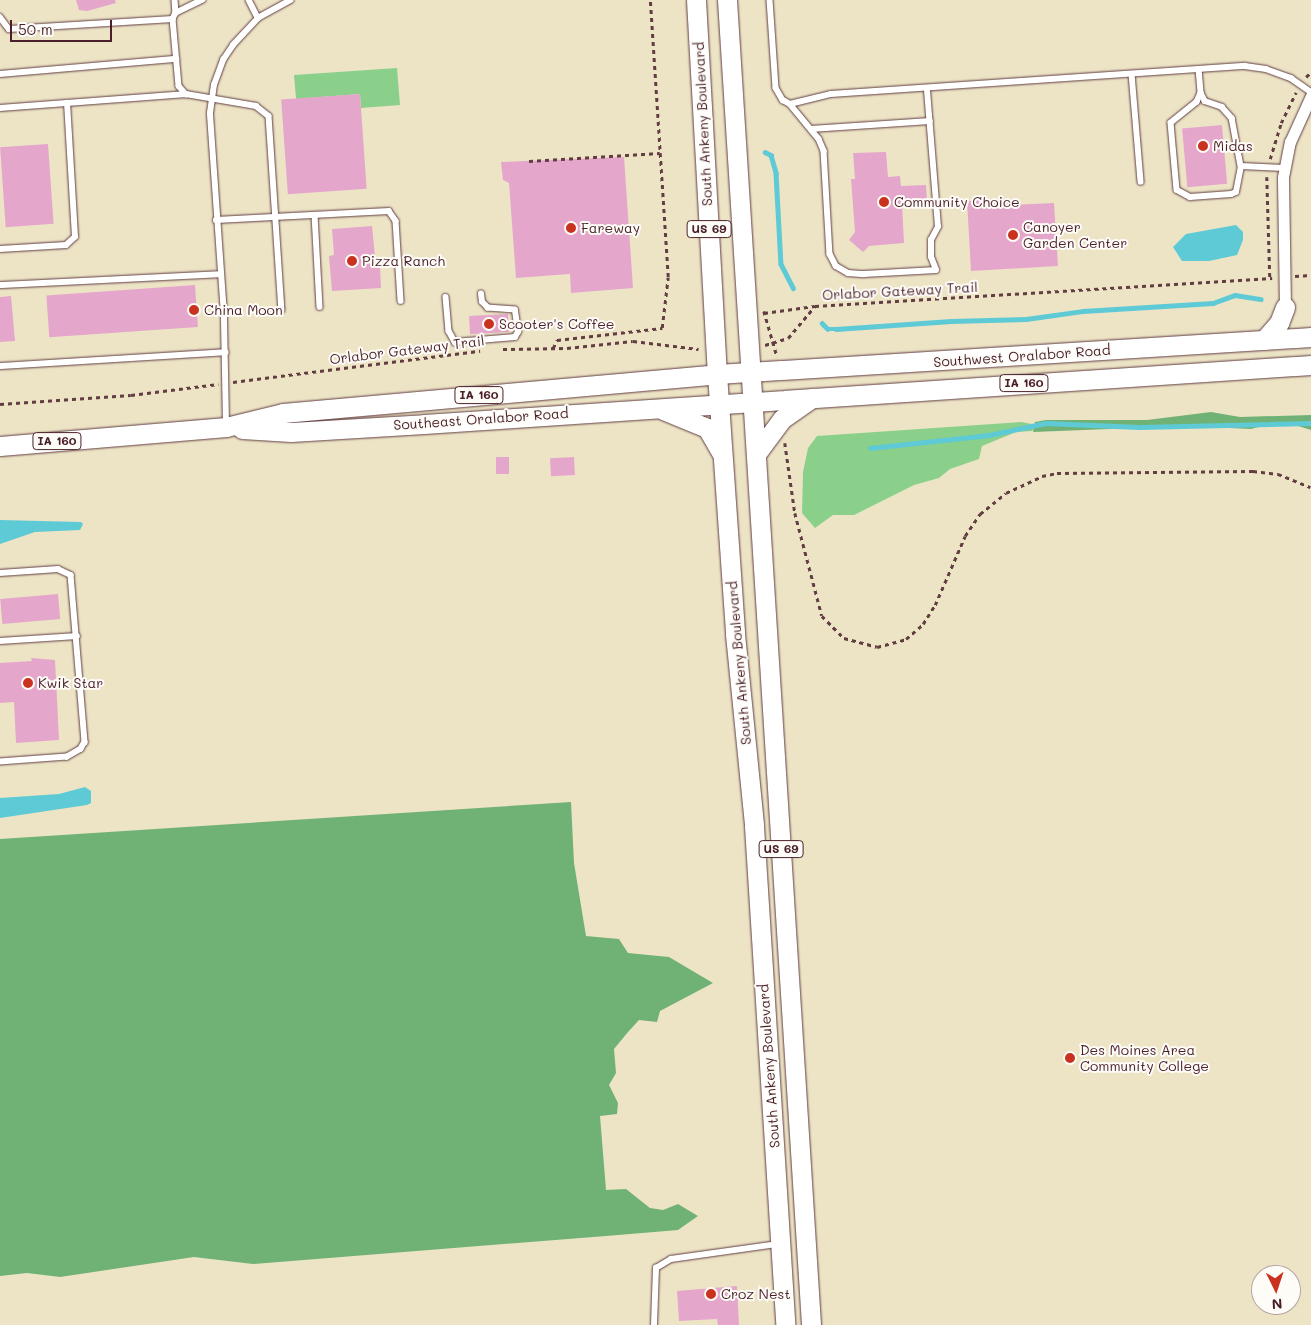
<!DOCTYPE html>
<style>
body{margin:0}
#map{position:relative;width:1311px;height:1325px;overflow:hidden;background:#ede4c6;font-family:Mali,sans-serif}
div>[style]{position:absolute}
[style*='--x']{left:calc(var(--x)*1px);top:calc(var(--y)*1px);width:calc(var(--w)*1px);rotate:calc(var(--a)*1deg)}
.green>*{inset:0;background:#8bd08a}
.forest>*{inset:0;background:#70b276}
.water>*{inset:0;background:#5ecad5}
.stream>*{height:4.5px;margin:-2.25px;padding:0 2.25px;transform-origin:2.25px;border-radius:2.25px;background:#5ecad5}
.building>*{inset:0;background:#e5a6cc;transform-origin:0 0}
.path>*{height:2.5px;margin-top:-1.25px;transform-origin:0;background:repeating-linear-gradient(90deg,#623d42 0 4px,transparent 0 8px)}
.roads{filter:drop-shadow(0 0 1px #623d42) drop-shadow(0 0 1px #623d42)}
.lane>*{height:5.5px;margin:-2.75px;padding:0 2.75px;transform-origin:2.75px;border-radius:2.75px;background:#fff}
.street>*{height:11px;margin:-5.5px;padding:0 5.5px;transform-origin:5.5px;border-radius:5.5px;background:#fff}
.primary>*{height:19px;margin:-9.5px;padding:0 9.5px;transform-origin:9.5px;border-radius:9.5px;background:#fff}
.dots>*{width:14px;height:14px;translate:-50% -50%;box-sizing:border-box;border:2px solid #fdfcf7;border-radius:50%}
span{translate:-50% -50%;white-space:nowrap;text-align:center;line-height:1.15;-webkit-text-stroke:4px #fdfcf7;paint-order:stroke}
.shield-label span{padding:1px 4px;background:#fdfcf7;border:1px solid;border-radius:4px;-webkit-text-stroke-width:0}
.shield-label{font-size:12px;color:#4a1f2b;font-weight:700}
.street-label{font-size:14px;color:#4a1f2b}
.poi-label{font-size:14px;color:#4a1f2b}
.left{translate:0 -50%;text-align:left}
.north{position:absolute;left:1251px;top:1265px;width:50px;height:50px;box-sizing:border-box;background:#fdfcf7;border:1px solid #b5a4a5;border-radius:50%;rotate:176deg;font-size:14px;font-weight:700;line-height:20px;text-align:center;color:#4a1f2b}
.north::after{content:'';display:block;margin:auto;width:18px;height:22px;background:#c8321e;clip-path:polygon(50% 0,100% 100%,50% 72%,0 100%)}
.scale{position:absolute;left:10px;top:20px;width:102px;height:22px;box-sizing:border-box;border:2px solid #4a1f2b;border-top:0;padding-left:6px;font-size:15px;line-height:18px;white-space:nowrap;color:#4a1f2b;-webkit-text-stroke:4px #fdfcf7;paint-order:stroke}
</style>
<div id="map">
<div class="green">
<div style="clip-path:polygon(397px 68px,400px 105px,361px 108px,360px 94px,296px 99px,294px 75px)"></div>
<div style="clip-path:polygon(1021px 422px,1037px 425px,1032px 431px,1016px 432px,982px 446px,979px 459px,950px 469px,939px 478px,914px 485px,854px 515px,833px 515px,815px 528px,802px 513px,803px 472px,808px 448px,817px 436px)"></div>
</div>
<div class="forest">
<div style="clip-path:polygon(1211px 412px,1240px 417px,1311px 415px,1311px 430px,1298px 426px,1266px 425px,1251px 429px,1186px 426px,1033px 432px,1035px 422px,1046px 420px,1147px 420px)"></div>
<div style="clip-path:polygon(571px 802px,574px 863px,586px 936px,619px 939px,628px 953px,669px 957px,713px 983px,660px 1011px,657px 1022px,639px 1020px,628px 1032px,614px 1049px,616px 1073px,609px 1085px,618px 1103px,617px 1114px,600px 1116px,606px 1190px,626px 1189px,650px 1208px,663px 1210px,678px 1204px,698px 1216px,678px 1230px,606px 1236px,253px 1264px,194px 1257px,60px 1277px,27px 1273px,0 1276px,0 839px)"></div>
</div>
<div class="water">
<div style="clip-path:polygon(1236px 225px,1243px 232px,1243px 240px,1237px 255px,1209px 261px,1182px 261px,1173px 247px,1186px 234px)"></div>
<div style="clip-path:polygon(0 520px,81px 522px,83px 524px,80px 530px,35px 532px,0 544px)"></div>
<div style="clip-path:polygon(85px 787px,91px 791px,91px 803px,87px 805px,0 818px,0 798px,59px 794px)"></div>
</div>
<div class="stream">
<div style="--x:765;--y:152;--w:7;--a:27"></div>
<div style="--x:771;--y:155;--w:19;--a:74"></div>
<div style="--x:776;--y:173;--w:91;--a:86.9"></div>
<div style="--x:781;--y:264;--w:27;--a:63"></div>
<div style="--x:822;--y:323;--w:8;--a:45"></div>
<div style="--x:828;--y:329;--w:8;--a:0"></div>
<div style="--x:836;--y:329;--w:115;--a:-4"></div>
<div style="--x:951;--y:321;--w:75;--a:-1.5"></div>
<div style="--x:1026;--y:319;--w:58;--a:-8"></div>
<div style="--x:1083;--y:311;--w:130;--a:-3.5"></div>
<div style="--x:1213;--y:303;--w:23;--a:-20"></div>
<div style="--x:1235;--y:295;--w:26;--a:9"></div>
<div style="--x:870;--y:448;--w:120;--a:-6.2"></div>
<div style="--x:989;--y:435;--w:58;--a:-11.9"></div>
<div style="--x:1046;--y:423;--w:93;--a:2.5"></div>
<div style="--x:1139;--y:427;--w:172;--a:-1.3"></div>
</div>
<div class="building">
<div style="clip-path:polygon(76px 0,115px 0,116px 3px,87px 11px,79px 10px)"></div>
<div style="left:360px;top:94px;width:95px;height:79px;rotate:86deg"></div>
<div style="left:1222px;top:125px;width:59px;height:40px;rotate:85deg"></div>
<div style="left:48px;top:144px;width:80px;height:48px;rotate:86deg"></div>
<div style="clip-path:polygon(886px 152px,888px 177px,900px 176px,901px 186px,926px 185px,927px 201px,902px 203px,904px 243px,869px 246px,863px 252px,849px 240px,855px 232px,851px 179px,855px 179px,853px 153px)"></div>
<div style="clip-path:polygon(624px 157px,633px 288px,571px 293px,570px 274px,516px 278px,509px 183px,503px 180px,501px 162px)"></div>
<div style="clip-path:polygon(1009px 198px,1009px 205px,1054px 203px,1058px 266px,971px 271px,967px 201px)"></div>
<div style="clip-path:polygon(372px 226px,376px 267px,380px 267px,381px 288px,332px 291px,329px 256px,334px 255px,332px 229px)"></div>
<div style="left:195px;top:285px;width:42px;height:149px;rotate:86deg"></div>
<div style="clip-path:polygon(11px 296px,15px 341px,0 342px,0 297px)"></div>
<div style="left:508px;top:314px;width:18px;height:39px;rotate:87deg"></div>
<div style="left:496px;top:457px;width:13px;height:17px"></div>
<div style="left:574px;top:457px;width:18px;height:24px;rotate:87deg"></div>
<div style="left:58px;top:594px;width:25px;height:58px;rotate:85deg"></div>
<div style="clip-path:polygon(31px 658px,55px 660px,59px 740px,16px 743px,14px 702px,0 703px,0 663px,32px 661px)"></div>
<div style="clip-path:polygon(737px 1286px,739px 1325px,718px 1325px,717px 1319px,679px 1321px,677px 1291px)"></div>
</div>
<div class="path">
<div style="--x:1306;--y:77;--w:7;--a:-45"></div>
<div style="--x:1270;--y:159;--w:38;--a:-73"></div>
<div style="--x:1281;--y:123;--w:34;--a:-64"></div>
<div style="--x:529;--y:161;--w:131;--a:-3.5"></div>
<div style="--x:1267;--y:177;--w:101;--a:88.3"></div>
<div style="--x:1295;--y:276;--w:16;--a:-4"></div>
<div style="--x:764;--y:311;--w:47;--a:73.9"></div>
<div style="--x:764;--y:313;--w:51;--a:-7.8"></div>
<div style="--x:815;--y:306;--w:458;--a:-3.5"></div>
<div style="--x:765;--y:345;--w:24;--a:-17"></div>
<div style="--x:788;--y:338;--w:42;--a:-49.8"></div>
<div style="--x:553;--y:348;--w:9;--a:-63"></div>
<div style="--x:557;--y:340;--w:106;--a:-6.5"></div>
<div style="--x:662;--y:328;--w:51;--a:-83.3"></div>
<div style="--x:668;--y:277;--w:278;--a:-93.7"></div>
<div style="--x:503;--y:349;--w:64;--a:-0.9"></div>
<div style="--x:567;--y:348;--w:66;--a:-6.1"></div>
<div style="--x:633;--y:341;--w:66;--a:6.9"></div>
<div style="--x:233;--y:382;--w:249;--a:-7.2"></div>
<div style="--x:0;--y:404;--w:131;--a:-3.9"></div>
<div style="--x:131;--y:395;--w:88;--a:-7.2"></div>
<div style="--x:785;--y:443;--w:71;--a:81.9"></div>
<div style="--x:795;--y:513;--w:106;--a:75.3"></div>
<div style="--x:822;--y:616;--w:31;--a:45"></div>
<div style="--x:844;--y:638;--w:34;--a:15"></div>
<div style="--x:877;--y:647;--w:30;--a:-15"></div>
<div style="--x:906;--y:639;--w:23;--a:-41"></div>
<div style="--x:923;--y:624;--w:22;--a:-58"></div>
<div style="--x:935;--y:605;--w:75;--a:-66.5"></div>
<div style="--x:965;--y:536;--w:27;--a:-56"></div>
<div style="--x:980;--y:514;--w:33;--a:-39"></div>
<div style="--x:1006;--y:493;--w:40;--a:-25"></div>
<div style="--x:1042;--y:476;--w:15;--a:-11"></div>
<div style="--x:1057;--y:473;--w:196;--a:-0.6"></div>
<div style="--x:1253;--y:471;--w:25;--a:7"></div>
<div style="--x:1278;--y:474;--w:35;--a:22"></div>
</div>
<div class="roads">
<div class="lane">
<div style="--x:175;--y:0;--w:13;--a:86"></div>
<div style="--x:203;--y:0;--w:30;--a:154"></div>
<div style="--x:176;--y:13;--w:7;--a:117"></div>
<div style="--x:173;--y:19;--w:67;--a:84.9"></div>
<div style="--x:179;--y:86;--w:11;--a:49"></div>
<div style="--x:186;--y:94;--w:71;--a:9.7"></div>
<div style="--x:256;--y:106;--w:16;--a:38"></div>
<div style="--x:269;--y:116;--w:194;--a:86.2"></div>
<div style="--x:249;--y:0;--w:20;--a:63"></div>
<div style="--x:770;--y:0;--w:88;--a:86.1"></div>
<div style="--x:776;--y:88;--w:14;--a:60"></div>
<div style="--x:783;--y:100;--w:8;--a:30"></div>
<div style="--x:790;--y:104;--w:42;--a:-13.7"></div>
<div style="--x:831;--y:94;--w:415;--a:-3.9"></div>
<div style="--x:1245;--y:66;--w:21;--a:8"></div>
<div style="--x:1266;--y:69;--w:27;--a:20"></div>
<div style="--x:1291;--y:78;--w:24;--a:35"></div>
<div style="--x:0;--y:17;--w:15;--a:53"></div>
<div style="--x:9;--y:29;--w:164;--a:-3.5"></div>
<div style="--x:1199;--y:69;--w:24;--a:85"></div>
<div style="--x:1201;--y:93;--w:9;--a:63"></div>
<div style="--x:1205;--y:101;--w:18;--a:19"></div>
<div style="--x:1222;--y:107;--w:15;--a:48"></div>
<div style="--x:1232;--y:118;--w:49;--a:79.4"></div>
<div style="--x:1241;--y:166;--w:43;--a:2.7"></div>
<div style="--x:0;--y:74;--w:177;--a:-4.9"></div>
<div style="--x:1132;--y:74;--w:108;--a:85.2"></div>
<div style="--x:1201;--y:93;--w:10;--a:114"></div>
<div style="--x:1197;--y:102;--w:33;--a:141"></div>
<div style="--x:1171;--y:123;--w:67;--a:84.9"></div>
<div style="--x:1177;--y:190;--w:15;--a:28"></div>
<div style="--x:1190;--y:197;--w:41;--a:-4.2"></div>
<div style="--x:1231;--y:194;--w:5;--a:-22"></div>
<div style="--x:1236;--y:192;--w:26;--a:-79"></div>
<div style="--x:790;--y:104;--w:45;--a:50.4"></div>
<div style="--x:819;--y:139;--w:13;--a:67"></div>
<div style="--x:824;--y:151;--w:103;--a:86.7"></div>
<div style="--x:830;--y:254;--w:13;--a:63"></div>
<div style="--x:836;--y:266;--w:14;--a:30"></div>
<div style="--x:848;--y:273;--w:16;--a:4"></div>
<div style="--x:864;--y:274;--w:72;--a:-3.2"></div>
<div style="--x:936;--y:270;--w:14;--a:-111"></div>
<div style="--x:931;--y:257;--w:17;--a:-90"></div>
<div style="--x:931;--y:240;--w:15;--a:-62"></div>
<div style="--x:938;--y:227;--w:138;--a:-94.6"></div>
<div style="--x:0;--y:108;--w:187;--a:-4.3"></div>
<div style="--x:811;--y:129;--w:119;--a:-3.8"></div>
<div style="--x:315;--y:215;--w:92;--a:86.9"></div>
<div style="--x:216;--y:220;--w:173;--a:-3"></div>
<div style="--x:389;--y:211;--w:12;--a:55"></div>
<div style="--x:396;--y:221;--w:80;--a:86.4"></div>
<div style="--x:0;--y:249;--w:66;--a:-3.5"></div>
<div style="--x:66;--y:245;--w:12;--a:-42"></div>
<div style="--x:75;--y:237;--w:134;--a:-93.4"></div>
<div style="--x:0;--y:285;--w:221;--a:-2.8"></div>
<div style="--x:446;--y:297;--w:34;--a:85"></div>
<div style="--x:449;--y:331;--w:13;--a:61"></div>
<div style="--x:455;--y:342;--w:60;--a:-4.8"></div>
<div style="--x:515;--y:337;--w:6;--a:-59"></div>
<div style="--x:518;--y:332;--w:22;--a:-98"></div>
<div style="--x:515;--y:310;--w:27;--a:-176"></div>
<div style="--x:488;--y:308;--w:8;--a:-135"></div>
<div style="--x:482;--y:302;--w:8;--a:-97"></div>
<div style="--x:0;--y:366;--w:226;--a:-3.5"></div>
<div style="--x:226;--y:424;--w:109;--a:-91.1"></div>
<div style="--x:224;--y:315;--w:202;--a:-94"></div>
<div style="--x:210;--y:113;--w:28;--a:-82"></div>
<div style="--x:214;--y:85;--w:27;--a:-70"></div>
<div style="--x:223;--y:60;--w:18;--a:-56"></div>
<div style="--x:233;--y:45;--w:37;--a:-47"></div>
<div style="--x:258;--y:18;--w:37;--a:-29"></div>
<div style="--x:0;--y:573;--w:58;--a:-3.9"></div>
<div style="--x:58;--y:569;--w:14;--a:25"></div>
<div style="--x:71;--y:575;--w:168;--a:85.2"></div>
<div style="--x:85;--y:742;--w:8;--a:120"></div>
<div style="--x:81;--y:749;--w:16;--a:150"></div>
<div style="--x:67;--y:757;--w:67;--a:175.7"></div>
<div style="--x:0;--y:641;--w:77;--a:-3.7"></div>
<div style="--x:654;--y:1325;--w:57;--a:-88"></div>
<div style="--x:656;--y:1268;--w:17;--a:-31"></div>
<div style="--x:671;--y:1259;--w:108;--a:-8"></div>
</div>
<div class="street">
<div style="--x:1285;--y:307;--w:130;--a:-90.9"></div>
<div style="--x:1283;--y:177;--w:36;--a:-79"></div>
<div style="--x:1290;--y:142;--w:51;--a:-65.5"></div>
</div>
<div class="primary">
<div style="--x:696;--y:0;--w:375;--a:86.8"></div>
<div style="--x:717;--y:374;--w:261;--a:86"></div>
<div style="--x:735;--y:634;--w:193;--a:84.3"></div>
<div style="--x:754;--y:826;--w:500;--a:86.4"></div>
<div style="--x:727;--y:0;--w:1328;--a:86.37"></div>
<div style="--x:1264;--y:340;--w:23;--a:-49"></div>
<div style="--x:1279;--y:323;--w:17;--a:-69"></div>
<div style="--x:663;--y:410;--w:48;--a:22.2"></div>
<div style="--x:707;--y:428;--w:28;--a:60"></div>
<div style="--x:242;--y:429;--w:49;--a:3.5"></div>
<div style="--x:291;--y:432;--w:133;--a:-3.4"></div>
<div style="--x:424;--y:424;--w:889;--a:-3.81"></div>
<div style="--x:0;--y:446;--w:227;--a:-4.8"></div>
<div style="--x:226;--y:427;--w:59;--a:-13.8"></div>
<div style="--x:283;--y:413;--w:436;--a:-5.1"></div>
<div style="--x:717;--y:374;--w:595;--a:-3.56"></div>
<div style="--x:756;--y:454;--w:44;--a:-53.4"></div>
<div style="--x:782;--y:419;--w:37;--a:-35"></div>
</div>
</div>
<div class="dots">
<div style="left:1203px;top:146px;background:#c8321e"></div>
<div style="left:884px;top:202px;background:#c8321e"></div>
<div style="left:571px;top:228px;background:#c8321e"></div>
<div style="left:1013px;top:235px;background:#c8321e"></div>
<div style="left:352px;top:261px;background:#c8321e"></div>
<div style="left:194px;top:310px;background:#c8321e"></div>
<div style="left:489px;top:324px;background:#c8321e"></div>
<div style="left:28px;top:683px;background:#c8321e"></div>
<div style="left:1070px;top:1058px;background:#c8321e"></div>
<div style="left:711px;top:1294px;background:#c8321e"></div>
</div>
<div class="shield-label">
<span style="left:709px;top:229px">US 69</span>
<span style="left:1024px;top:383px">IA 160</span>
<span style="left:479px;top:395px">IA 160</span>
<span style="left:57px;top:441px">IA 160</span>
<span style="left:781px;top:849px">US 69</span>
</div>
<div class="street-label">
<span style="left:703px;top:124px;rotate:-93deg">South Ankeny Boulevard</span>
<span style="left:900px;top:291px;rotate:-3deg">Orlabor Gateway Trail</span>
<span style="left:407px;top:350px;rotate:-7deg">Orlabor Gateway Trail</span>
<span style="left:1022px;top:356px;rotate:-4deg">Southwest Oralabor Road</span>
<span style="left:481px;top:419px;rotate:-4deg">Southeast Oralabor Road</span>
<span style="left:739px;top:663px;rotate:-95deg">South Ankeny Boulevard</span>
<span style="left:769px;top:1066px;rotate:-94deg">South Ankeny Boulevard</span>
</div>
<div class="poi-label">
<span class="left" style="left:1213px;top:146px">Midas</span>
<span class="left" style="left:894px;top:202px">Community Choice</span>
<span class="left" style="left:1023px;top:235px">Canoyer<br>Garden Center</span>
<span class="left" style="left:581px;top:228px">Fareway</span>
<span class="left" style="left:362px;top:261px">Pizza Ranch</span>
<span class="left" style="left:204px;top:310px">China Moon</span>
<span class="left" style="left:499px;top:324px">Scooter's Coffee</span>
<span class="left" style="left:38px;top:683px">Kwik Star</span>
<span class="left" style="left:1080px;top:1058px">Des Moines Area<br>Community College</span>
<span class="left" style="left:721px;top:1294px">Croz Nest</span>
</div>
<div class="north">N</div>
<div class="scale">50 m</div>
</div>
